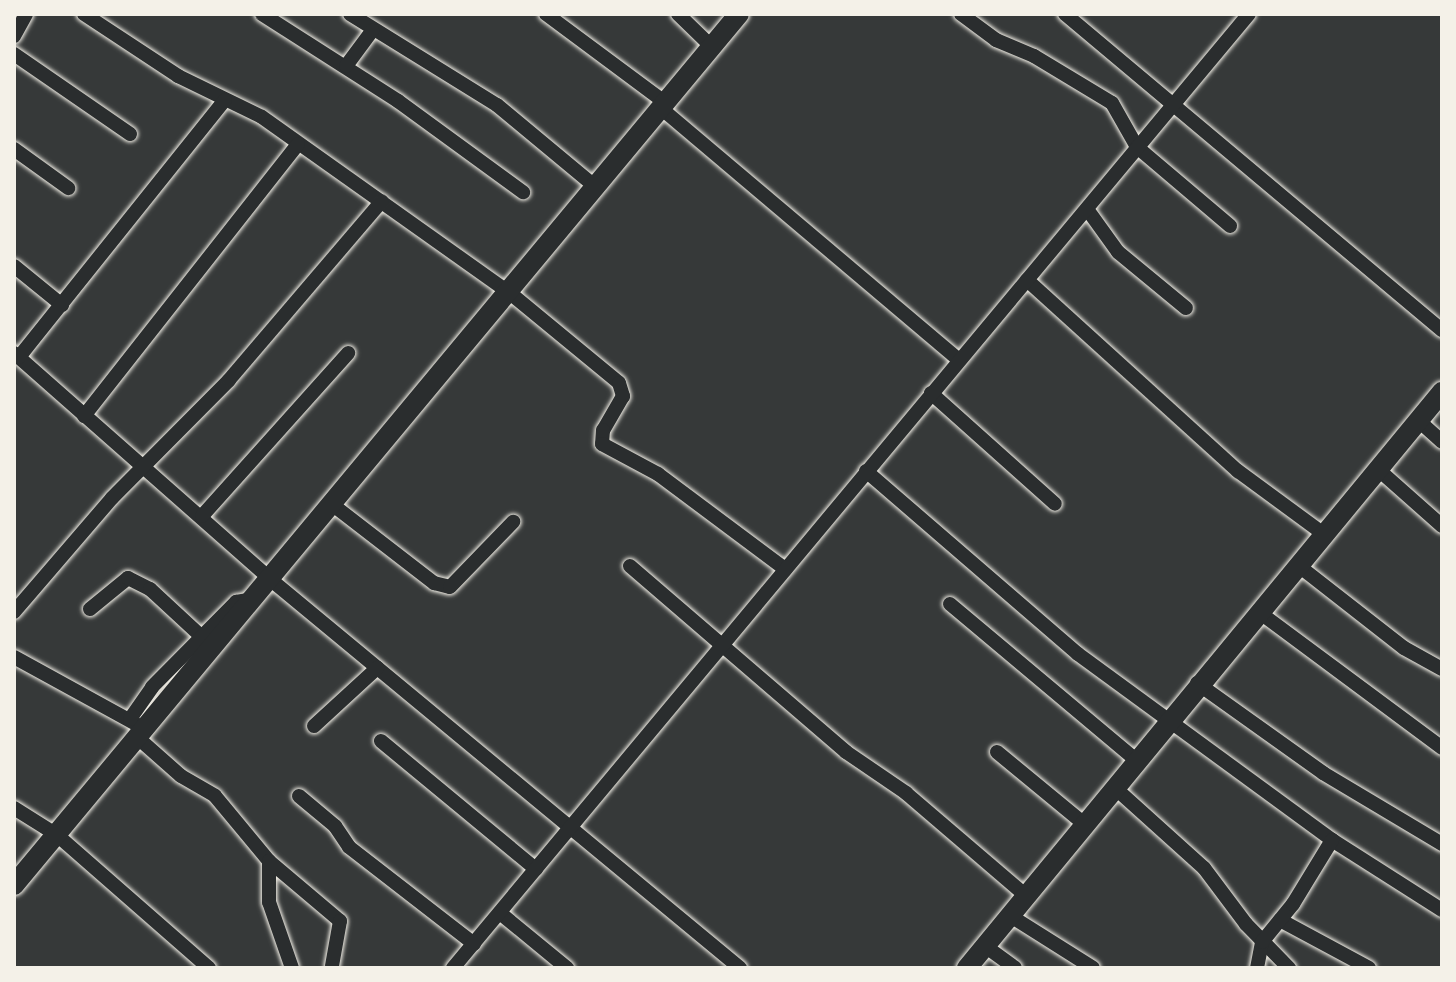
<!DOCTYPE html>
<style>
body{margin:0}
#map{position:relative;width:1456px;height:982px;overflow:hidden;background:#363939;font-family:Itim,sans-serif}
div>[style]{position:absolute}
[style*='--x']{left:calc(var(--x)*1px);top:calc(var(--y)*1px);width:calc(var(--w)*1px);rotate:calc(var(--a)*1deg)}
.roads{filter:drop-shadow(0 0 2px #f4f1e8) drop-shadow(0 0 2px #f4f1e8)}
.street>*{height:14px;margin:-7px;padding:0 7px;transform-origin:7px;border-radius:7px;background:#2a2d2e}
.secondary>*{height:20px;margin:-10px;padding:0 10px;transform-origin:10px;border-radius:10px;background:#2a2d2e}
span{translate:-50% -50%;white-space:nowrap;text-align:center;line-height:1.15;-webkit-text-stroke:6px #2a2d2e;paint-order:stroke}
.frame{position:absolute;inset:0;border:16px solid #f4f1e8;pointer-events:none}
</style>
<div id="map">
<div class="roads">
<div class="street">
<div style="--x:84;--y:14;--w:113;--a:33.4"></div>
<div style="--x:178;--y:76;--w:93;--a:26"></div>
<div style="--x:262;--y:117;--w:304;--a:35.4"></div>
<div style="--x:510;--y:293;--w:141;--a:39.5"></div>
<div style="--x:619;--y:383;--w:14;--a:73"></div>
<div style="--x:623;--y:396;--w:39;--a:120"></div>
<div style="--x:603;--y:430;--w:14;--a:94"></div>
<div style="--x:602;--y:444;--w:64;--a:28.2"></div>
<div style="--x:658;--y:474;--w:159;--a:36.8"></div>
<div style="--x:262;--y:14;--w:161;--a:32.6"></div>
<div style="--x:398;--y:101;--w:155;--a:36.1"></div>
<div style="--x:350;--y:14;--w:173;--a:31.8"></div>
<div style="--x:497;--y:105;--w:130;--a:39.7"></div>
<div style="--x:546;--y:14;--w:149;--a:36.6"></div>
<div style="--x:678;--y:14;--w:47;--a:44.1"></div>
<div style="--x:961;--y:14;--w:44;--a:36.6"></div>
<div style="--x:996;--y:40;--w:41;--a:22.8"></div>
<div style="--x:1034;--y:56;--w:91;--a:31.1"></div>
<div style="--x:1112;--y:103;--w:51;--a:60.4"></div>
<div style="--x:1137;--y:147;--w:122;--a:40.3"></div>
<div style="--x:1065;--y:14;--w:492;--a:40"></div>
<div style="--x:14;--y:36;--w:25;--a:-61"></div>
<div style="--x:14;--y:54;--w:141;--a:34.6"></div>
<div style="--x:346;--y:66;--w:44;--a:-53.4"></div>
<div style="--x:662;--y:109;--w:389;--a:40.2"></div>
<div style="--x:14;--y:149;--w:67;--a:35.8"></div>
<div style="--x:1087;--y:209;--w:53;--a:54.2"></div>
<div style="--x:1118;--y:252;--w:88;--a:39.5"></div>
<div style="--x:14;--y:266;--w:62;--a:39.1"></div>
<div style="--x:1027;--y:280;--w:285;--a:42.2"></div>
<div style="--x:1238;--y:471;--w:108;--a:36.3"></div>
<div style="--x:14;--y:353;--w:341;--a:41.4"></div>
<div style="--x:270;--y:579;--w:610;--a:39.61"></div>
<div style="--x:19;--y:357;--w:329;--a:-51.3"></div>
<div style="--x:931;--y:393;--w:166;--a:41.8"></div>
<div style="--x:84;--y:416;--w:346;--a:-51.8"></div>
<div style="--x:1419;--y:421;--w:31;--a:42"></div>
<div style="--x:866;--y:471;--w:280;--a:40.8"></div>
<div style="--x:1078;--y:654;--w:315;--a:36.2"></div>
<div style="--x:1332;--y:840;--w:130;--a:32.5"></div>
<div style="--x:1380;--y:471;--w:83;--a:41.6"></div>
<div style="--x:333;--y:505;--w:128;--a:37.7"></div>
<div style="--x:434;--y:583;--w:16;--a:14"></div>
<div style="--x:450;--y:587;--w:91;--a:-45.9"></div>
<div style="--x:202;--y:516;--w:219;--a:-48.1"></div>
<div style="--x:630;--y:566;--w:285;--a:40.7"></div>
<div style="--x:846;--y:752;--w:73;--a:34.3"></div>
<div style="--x:906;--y:793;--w:155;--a:40.6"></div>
<div style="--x:1299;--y:566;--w:133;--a:38"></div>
<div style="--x:1404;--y:648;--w:43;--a:28.9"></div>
<div style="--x:950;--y:604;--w:243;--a:40"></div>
<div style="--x:90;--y:609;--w:49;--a:-39.2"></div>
<div style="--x:128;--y:578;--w:25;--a:27"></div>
<div style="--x:150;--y:589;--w:69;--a:42.7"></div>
<div style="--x:14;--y:612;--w:150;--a:-49.3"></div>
<div style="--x:112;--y:498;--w:166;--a:-45.2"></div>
<div style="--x:229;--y:380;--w:235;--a:-49.5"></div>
<div style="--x:1259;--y:612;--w:228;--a:36.6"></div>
<div style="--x:14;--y:657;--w:139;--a:28.8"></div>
<div style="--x:1197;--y:683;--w:155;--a:35.5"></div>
<div style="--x:1323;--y:773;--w:139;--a:30.8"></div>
<div style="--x:130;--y:719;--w:39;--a:-55"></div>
<div style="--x:152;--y:687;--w:120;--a:-45.3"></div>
<div style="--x:236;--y:602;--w:17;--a:-10"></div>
<div style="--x:314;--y:726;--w:86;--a:-42.6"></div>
<div style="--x:138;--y:738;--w:57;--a:41.5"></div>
<div style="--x:181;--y:776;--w:39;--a:30"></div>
<div style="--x:215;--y:796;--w:85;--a:50.3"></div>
<div style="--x:269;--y:861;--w:41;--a:90"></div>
<div style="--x:269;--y:902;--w:70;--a:70.8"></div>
<div style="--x:381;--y:741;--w:201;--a:39.6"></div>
<div style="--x:997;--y:752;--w:112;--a:39.5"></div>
<div style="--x:1114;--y:787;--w:121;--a:42"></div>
<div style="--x:1204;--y:868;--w:70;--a:53.1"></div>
<div style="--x:1246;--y:924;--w:62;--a:45.7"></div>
<div style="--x:299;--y:796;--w:47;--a:39.8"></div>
<div style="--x:335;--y:826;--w:25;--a:56"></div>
<div style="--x:349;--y:847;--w:158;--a:37.8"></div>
<div style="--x:14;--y:808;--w:51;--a:32.1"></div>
<div style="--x:57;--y:835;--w:202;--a:41.2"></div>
<div style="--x:269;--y:861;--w:93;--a:40.2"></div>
<div style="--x:340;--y:921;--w:46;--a:100.1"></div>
<div style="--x:500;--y:913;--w:87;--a:39.4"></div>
<div style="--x:1009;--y:915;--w:99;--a:32.2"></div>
<div style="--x:1280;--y:920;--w:101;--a:28.3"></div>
<div style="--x:985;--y:946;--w:37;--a:36"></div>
<div style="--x:453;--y:968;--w:1242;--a:-50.16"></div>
<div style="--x:1257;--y:968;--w:26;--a:-79"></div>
<div style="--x:1262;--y:942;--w:49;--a:-50.8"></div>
<div style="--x:1293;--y:904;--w:75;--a:-58.6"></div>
</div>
<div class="secondary">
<div style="--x:14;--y:885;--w:1133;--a:-50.23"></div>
<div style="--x:967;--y:968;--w:747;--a:-50.49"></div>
</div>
</div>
<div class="frame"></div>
</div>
